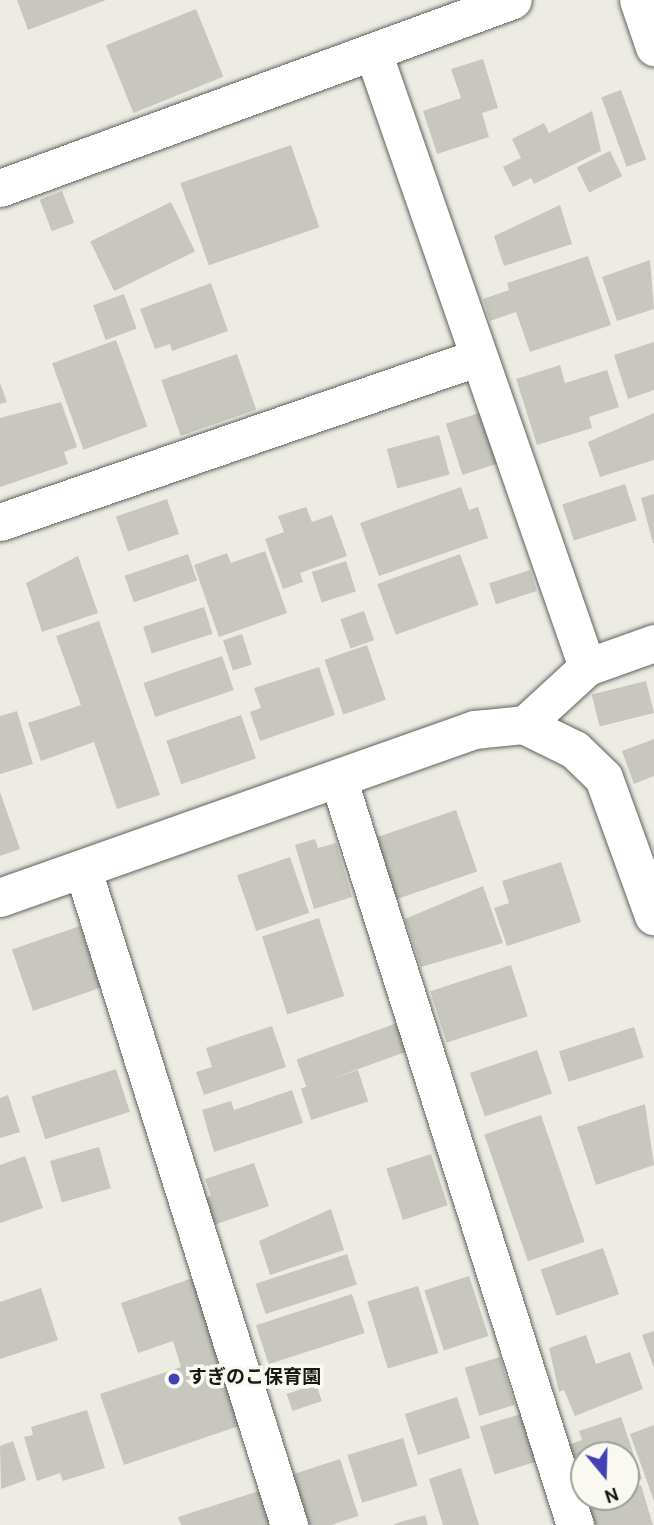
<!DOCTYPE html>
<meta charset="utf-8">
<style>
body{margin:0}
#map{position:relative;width:654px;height:1525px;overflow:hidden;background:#ecece5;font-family:Overpass,"Noto Sans JP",sans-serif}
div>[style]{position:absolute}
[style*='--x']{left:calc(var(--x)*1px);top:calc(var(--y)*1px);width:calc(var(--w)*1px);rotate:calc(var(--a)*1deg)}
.building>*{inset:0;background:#c7c7c0;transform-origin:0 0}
.roads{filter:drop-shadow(0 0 2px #62625c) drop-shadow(0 0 2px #62625c)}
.minor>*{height:37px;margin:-18.5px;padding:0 18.5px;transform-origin:18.5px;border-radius:18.5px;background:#fff}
.tertiary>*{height:38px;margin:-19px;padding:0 19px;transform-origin:19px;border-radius:19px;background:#fff}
.dots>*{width:19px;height:19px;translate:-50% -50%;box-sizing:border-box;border:4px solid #f9f9f2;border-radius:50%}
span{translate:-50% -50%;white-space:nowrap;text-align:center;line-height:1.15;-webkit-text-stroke:7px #f9f9f2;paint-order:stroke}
.poi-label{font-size:19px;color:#181816;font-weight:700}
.left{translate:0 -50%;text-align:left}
.north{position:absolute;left:570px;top:1441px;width:70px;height:70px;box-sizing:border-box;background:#f9f9f2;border:2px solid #9f9f9a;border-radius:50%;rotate:161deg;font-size:19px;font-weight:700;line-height:28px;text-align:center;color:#181816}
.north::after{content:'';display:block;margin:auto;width:24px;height:32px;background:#4440b5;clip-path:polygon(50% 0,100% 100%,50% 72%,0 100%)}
</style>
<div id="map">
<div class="building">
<div style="clip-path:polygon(17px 0,106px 0,28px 30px)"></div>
<div style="left:196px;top:9px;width:73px;height:97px;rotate:68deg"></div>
<div style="clip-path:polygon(483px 59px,498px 108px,482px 113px,489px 137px,437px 154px,423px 111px,461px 98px,451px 69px)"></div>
<div style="left:621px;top:90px;width:74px;height:21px;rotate:70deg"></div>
<div style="clip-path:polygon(592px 111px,601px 151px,534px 184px,531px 178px,513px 187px,503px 167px,521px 158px,512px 139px,544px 123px,549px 133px)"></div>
<div style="left:291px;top:145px;width:87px;height:117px;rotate:71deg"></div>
<div style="left:610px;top:151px;width:28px;height:37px;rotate:64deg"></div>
<div style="left:62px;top:191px;width:34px;height:24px;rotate:69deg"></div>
<div style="left:171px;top:202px;width:55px;height:90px;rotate:64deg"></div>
<div style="clip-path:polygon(560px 205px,572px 244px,504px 266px,494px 236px)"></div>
<div style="clip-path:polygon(588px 256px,611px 325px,530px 352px,516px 312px,490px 321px,483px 299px,509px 290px,507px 283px)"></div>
<div style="clip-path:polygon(650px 260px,654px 309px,617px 321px,602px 277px)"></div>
<div style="clip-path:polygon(211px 283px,228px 331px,172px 351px,170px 344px,155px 349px,140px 309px)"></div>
<div style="left:124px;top:294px;width:37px;height:33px;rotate:70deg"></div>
<div style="left:116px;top:340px;width:92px;height:68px;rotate:70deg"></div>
<div style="clip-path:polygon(654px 342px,654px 390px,628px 399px,614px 355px)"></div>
<div style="left:237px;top:354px;width:59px;height:80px;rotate:71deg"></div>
<div style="clip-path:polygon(560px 365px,565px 383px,607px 370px,619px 407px,589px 417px,592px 428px,537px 445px,516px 379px)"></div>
<div style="clip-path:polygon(0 383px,7px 402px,0 404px)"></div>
<div style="clip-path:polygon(61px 402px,77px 447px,64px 452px,68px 464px,0 487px,0 418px)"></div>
<div style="left:482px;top:412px;width:54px;height:38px;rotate:72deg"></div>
<div style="clip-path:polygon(654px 413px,654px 460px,600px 477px,588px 442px)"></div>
<div style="left:439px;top:435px;width:41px;height:54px;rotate:75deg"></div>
<div style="left:625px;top:484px;width:38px;height:66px;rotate:72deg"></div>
<div style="clip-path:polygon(461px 487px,469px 510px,478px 507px,488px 538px,379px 576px,360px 523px)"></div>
<div style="clip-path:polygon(654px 494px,654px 543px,653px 543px,641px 498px)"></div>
<div style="left:167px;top:499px;width:37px;height:54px;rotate:71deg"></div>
<div style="clip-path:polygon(306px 507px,312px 522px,332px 515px,347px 556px,300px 573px,303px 582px,283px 589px,265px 539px,284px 532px,278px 516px)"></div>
<div style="clip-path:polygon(265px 551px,287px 613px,219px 637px,194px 565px,227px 553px,231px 563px)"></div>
<div style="left:188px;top:554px;width:28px;height:67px;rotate:71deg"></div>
<div style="left:460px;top:554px;width:54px;height:88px;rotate:70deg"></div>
<div style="clip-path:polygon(78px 556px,98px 613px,42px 632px,26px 583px)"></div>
<div style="left:346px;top:561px;width:32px;height:36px;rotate:72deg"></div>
<div style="left:530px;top:570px;width:22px;height:43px;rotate:72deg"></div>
<div style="left:204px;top:607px;width:28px;height:64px;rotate:72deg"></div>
<div style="left:364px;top:611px;width:31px;height:25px;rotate:71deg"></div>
<div style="clip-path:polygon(99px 621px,160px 795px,117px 809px,94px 742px,41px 761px,28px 723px,81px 705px,56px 636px)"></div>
<div style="left:242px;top:634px;width:32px;height:20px;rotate:72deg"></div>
<div style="left:367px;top:645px;width:58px;height:45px;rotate:71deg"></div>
<div style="left:222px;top:656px;width:36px;height:83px;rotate:71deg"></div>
<div style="clip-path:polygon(319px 667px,335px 715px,260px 741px,250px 712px,261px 708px,254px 688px)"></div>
<div style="left:646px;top:681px;width:33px;height:56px;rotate:76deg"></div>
<div style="clip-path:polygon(17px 711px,33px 764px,0 774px,0 716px)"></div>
<div style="left:241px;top:715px;width:46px;height:79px;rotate:71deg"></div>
<div style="clip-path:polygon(654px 739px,654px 776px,634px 784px,622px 751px)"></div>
<div style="clip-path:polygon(0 792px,20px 849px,0 856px)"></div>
<div style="left:456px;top:810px;width:65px;height:90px;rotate:71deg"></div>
<div style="clip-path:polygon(315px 839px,318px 848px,336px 843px,352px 897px,314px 909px,295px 845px)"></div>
<div style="left:290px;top:857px;width:59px;height:56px;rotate:71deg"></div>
<div style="clip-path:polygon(561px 862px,581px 922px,507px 946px,494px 908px,509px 903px,502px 881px)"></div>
<div style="clip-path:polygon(483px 886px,503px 943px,421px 967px,405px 919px)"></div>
<div style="left:319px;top:918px;width:82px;height:60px;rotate:72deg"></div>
<div style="left:80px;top:926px;width:65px;height:72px;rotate:71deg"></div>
<div style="left:511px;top:965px;width:54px;height:85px;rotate:72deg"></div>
<div style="left:397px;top:1023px;width:30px;height:107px;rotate:70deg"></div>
<div style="clip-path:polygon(272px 1026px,286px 1067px,204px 1095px,196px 1072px,212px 1067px,206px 1048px)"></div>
<div style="left:634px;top:1027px;width:32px;height:79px;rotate:72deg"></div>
<div style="left:537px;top:1050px;width:46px;height:71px;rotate:71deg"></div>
<div style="left:116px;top:1069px;width:45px;height:89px;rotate:72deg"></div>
<div style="left:358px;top:1070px;width:33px;height:60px;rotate:72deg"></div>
<div style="clip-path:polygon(292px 1090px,303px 1123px,214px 1152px,202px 1110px,231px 1101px,234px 1110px)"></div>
<div style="clip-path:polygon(8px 1095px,20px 1132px,0 1138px,0 1098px)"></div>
<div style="clip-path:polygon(645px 1104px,654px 1165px,596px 1185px,577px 1127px)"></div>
<div style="left:541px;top:1115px;width:134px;height:60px;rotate:71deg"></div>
<div style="left:99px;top:1147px;width:43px;height:51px;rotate:74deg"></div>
<div style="left:431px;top:1154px;width:54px;height:47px;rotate:72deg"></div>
<div style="clip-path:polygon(25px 1156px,43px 1208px,0 1223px,0 1165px)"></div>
<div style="clip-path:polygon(254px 1163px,269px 1206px,208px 1227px,199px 1200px,211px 1196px,205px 1179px)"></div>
<div style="clip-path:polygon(331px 1209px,344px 1250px,270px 1275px,259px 1241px)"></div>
<div style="left:603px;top:1248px;width:49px;height:66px;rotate:71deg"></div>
<div style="left:347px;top:1254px;width:32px;height:96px;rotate:72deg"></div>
<div style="left:469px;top:1276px;width:63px;height:47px;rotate:72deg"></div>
<div style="clip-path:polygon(193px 1278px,242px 1425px,124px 1465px,100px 1394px,181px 1367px,173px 1341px,138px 1353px,121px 1303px)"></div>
<div style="left:418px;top:1286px;width:70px;height:53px;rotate:73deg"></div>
<div style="clip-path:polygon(41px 1288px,58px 1340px,0 1359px,0 1302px)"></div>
<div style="left:352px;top:1294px;width:41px;height:101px;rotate:72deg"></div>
<div style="clip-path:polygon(654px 1331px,654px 1368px,642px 1335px)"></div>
<div style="clip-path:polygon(586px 1335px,596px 1364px,630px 1352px,643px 1389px,575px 1416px,564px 1390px,559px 1392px,549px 1348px)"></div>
<div style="left:500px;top:1357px;width:50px;height:37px;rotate:73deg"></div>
<div style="left:316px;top:1384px;width:18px;height:31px;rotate:71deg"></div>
<div style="left:457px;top:1397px;width:43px;height:55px;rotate:72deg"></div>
<div style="clip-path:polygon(87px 1410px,105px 1468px,63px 1481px,60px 1473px,37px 1481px,24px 1437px,33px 1435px,31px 1427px)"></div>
<div style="left:521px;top:1414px;width:50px;height:43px;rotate:73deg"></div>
<div style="clip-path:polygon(621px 1417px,642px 1479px,626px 1485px,626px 1455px,584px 1455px,584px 1498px,563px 1447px,582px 1440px,579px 1431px)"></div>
<div style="clip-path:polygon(654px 1425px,654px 1501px,630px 1434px)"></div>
<div style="left:403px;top:1438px;width:50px;height:58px;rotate:73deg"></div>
<div style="clip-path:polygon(13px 1441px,26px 1480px,1px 1489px,0 1446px)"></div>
<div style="left:340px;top:1459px;width:60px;height:52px;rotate:72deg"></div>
<div style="clip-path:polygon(461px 1468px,479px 1525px,443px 1525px,429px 1479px)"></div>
<div style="clip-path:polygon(641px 1485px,653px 1525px,590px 1525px,583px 1502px,626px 1497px,626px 1490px)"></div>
<div style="clip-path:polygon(262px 1490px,273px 1525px,181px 1525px,178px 1517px)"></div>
<div style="clip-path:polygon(425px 1515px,428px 1525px,394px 1525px,394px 1524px)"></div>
</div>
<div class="roads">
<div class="minor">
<div style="--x:638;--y:0;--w:50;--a:71.2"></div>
<div style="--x:373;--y:52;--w:651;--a:70.81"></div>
<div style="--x:0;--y:188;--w:546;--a:-20.13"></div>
<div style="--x:0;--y:522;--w:503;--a:-19.01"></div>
<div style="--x:524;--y:725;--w:86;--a:-42.6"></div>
<div style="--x:587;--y:667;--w:71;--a:-19.7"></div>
<div style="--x:338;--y:778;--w:784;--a:72.4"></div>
<div style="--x:83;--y:870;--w:687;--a:72.54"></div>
</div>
<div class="tertiary">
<div style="--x:0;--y:898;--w:504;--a:-19.48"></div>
<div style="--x:475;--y:730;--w:49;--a:-5.8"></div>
<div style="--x:524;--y:725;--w:57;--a:26.1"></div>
<div style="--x:575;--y:750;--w:40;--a:44"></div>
<div style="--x:604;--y:778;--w:147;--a:70.1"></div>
</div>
</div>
<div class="dots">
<div style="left:174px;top:1379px;background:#4440b5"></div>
</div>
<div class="poi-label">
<span class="left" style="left:188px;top:1379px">すぎのこ保育園</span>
</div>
<div class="north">N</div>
</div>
